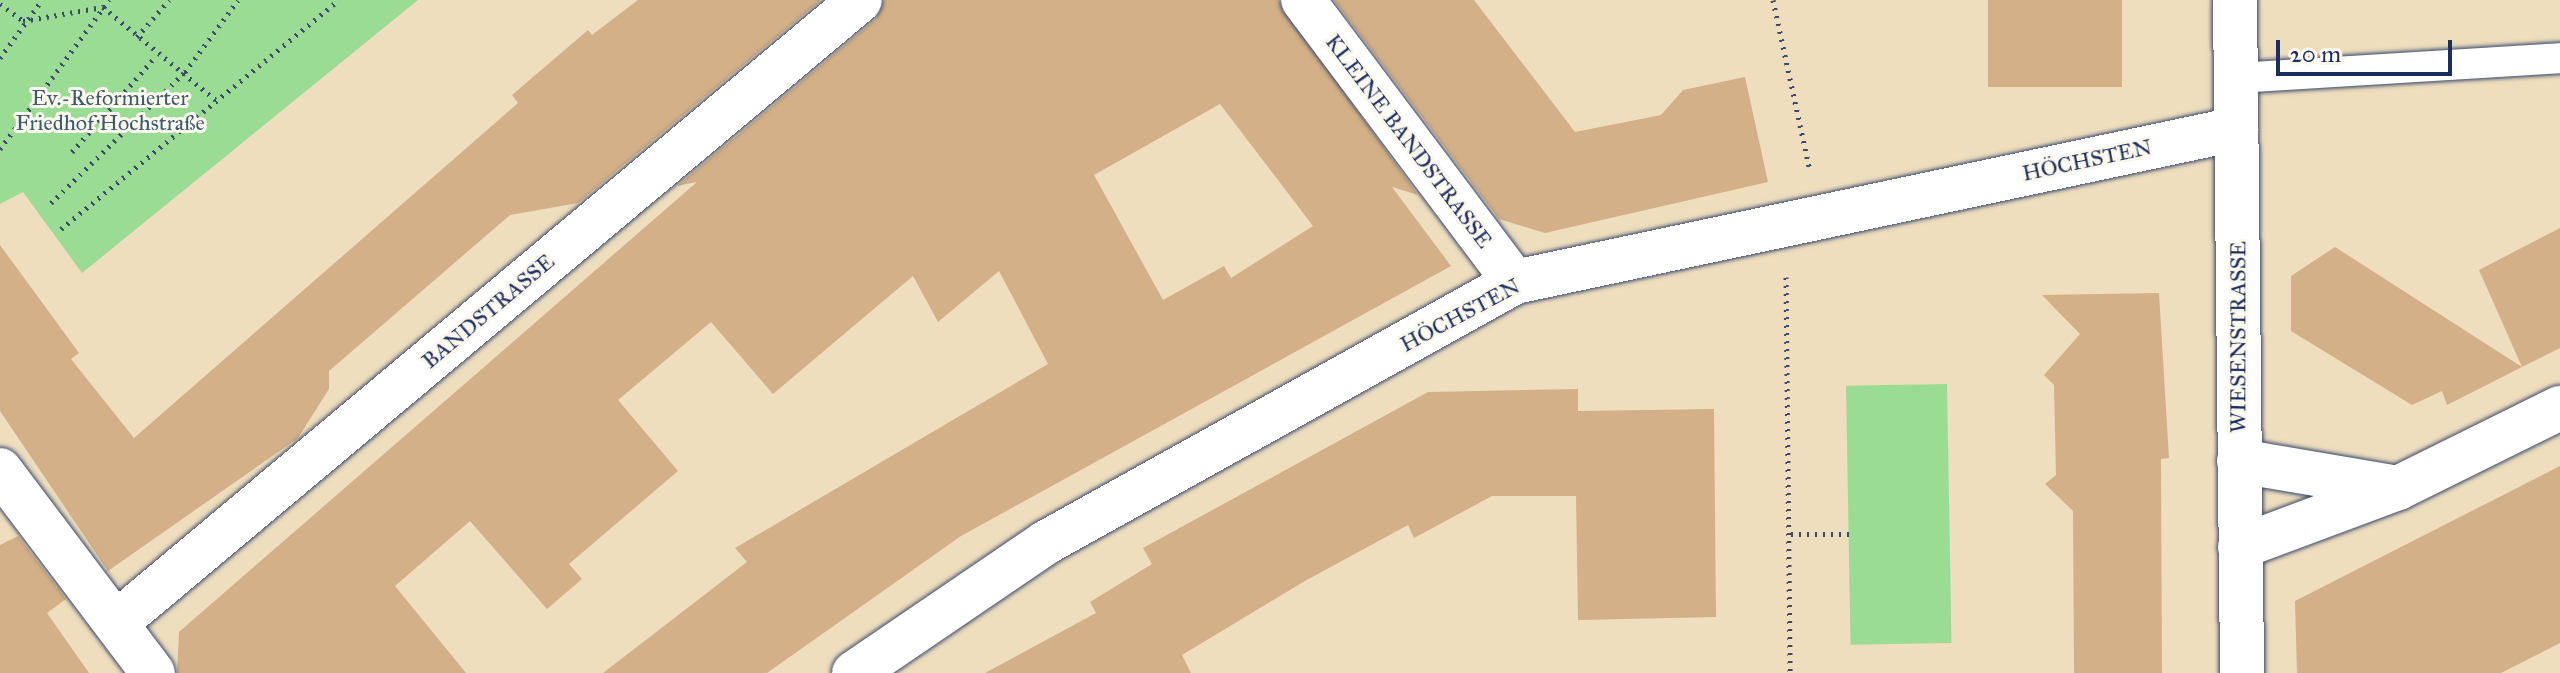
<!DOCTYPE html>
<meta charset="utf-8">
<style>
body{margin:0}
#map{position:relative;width:2560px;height:673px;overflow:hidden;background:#eedebe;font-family:"IM FELL Great Primer",serif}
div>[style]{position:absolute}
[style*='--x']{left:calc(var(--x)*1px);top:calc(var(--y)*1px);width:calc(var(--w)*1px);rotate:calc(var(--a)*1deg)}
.green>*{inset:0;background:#9adc93;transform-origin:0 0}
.building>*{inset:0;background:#d3b087;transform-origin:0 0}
.path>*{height:5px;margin-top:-2.5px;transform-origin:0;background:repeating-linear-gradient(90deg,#3b496c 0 2px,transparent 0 8px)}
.roads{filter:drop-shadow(0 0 2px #3b496c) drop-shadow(0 0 2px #3b496c)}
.service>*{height:30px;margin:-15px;padding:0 15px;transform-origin:15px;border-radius:15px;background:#fff}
.minor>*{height:44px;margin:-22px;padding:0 22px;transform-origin:22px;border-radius:22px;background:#fff}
span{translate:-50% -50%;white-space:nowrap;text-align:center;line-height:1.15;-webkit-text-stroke:6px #fbf7ec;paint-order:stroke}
.park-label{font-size:22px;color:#3b5a6b}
.street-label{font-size:22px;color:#1b2f5e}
.scale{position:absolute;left:2276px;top:40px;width:176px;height:36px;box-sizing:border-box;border:4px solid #1b2f5e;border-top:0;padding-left:10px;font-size:24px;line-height:28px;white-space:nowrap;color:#1b2f5e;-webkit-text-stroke:6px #fbf7ec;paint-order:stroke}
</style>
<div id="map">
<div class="green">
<div style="clip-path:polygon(0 0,418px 0,82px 273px,23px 192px,0 204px)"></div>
<div style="left:1947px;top:384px;width:259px;height:101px;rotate:89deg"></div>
</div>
<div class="building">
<div style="clip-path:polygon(638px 0,821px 0,578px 203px,510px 215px,329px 371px,329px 389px,298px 438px,108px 571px,0 411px,0 245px,79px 353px,71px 359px,134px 438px,518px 103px,512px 95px,588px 30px,592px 35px)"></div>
<div style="clip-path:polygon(evenodd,884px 0,1278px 0,1418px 195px,1392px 187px,1451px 266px,961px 536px,767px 673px,603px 673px,747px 562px,735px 548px,1048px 364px,999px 271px,938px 322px,913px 276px,773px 394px,711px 322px,618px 400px,678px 471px,569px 564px,582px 579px,547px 609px,470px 521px,395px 586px,466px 673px,177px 673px,179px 632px,697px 182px,677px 186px,876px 19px,884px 0,1220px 104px,1313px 226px,1231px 278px,1224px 266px,1163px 300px,1094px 175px,1220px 104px)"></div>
<div style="clip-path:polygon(1334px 0,1474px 0,1575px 132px,1661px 115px,1683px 90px,1745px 77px,1768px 182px,1545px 233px,1499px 219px)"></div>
<div style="left:1988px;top:0;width:134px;height:87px"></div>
<div style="clip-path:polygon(2560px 228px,2560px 348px,2522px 367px,2479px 270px)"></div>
<div style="clip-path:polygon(2335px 247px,2522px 367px,2447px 405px,2442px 391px,2412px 405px,2291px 331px,2291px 276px)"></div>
<div style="clip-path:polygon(2159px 293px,2169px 458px,2161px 459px,2162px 673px,2074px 673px,2073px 511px,2045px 484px,2056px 475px,2054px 385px,2044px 375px,2080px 334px,2042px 295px)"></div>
<div style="clip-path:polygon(1578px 389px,1578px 411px,1714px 409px,1716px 617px,1578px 620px,1576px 496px,1492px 496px,1414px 538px,1408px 525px,1305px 581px,1182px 655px,1191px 673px,985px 673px,1096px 613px,1090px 602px,1152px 564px,1143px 548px,1428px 392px)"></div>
<div style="clip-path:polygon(2560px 466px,2560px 643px,2501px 673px,2297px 673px,2295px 601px)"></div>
<div style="clip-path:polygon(18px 536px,66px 599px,47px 613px,89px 673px,0 673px,0 545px)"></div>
</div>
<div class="path">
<div style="--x:1773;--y:0;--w:171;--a:77.8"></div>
<div style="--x:0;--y:4;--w:29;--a:36"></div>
<div style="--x:23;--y:21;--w:81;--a:-9.9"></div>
<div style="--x:103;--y:7;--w:146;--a:39.5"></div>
<div style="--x:137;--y:37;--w:49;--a:-49.1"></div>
<div style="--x:0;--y:58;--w:72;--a:-54.1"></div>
<div style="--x:0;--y:149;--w:185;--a:-53.8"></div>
<div style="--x:72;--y:152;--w:128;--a:-48.8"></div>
<div style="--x:51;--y:203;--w:187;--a:-44.4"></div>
<div style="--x:185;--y:72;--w:89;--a:-53.6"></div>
<div style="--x:61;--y:229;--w:360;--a:-39.5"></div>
<div style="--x:1786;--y:277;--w:396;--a:89.4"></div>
<div style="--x:1791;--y:534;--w:58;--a:0"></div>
</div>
<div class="roads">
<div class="service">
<div style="--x:2235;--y:78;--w:326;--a:-3.5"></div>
</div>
<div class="minor">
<div style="--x:1303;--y:0;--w:353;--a:53.1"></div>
<div style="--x:2235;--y:0;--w:673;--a:89.4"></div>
<div style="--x:2239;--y:461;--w:161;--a:9.6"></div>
<div style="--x:0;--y:470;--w:254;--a:53"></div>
<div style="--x:2240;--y:547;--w:169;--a:-20.5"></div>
<div style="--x:2398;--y:488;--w:181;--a:-26.3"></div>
<div style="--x:116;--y:623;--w:970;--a:-39.94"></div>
<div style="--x:854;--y:673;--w:231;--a:-34.2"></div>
<div style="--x:1045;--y:543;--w:538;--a:-29.04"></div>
<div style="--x:1515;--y:282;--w:737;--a:-11.98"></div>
</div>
</div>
<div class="park-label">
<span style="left:110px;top:110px">Ev.-Reformierter<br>Friedhof Hochstraße</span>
</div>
<div class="street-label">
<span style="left:1409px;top:141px;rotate:53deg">KLEINE BANDSTRASSE</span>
<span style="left:2087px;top:160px;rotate:-12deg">HÖCHSTEN</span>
<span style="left:488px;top:311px;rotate:-40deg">BANDSTRASSE</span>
<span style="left:1460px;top:315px;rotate:-28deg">HÖCHSTEN</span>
<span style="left:2238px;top:337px;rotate:-90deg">WIESENSTRASSE</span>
</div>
<div class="scale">20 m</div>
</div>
